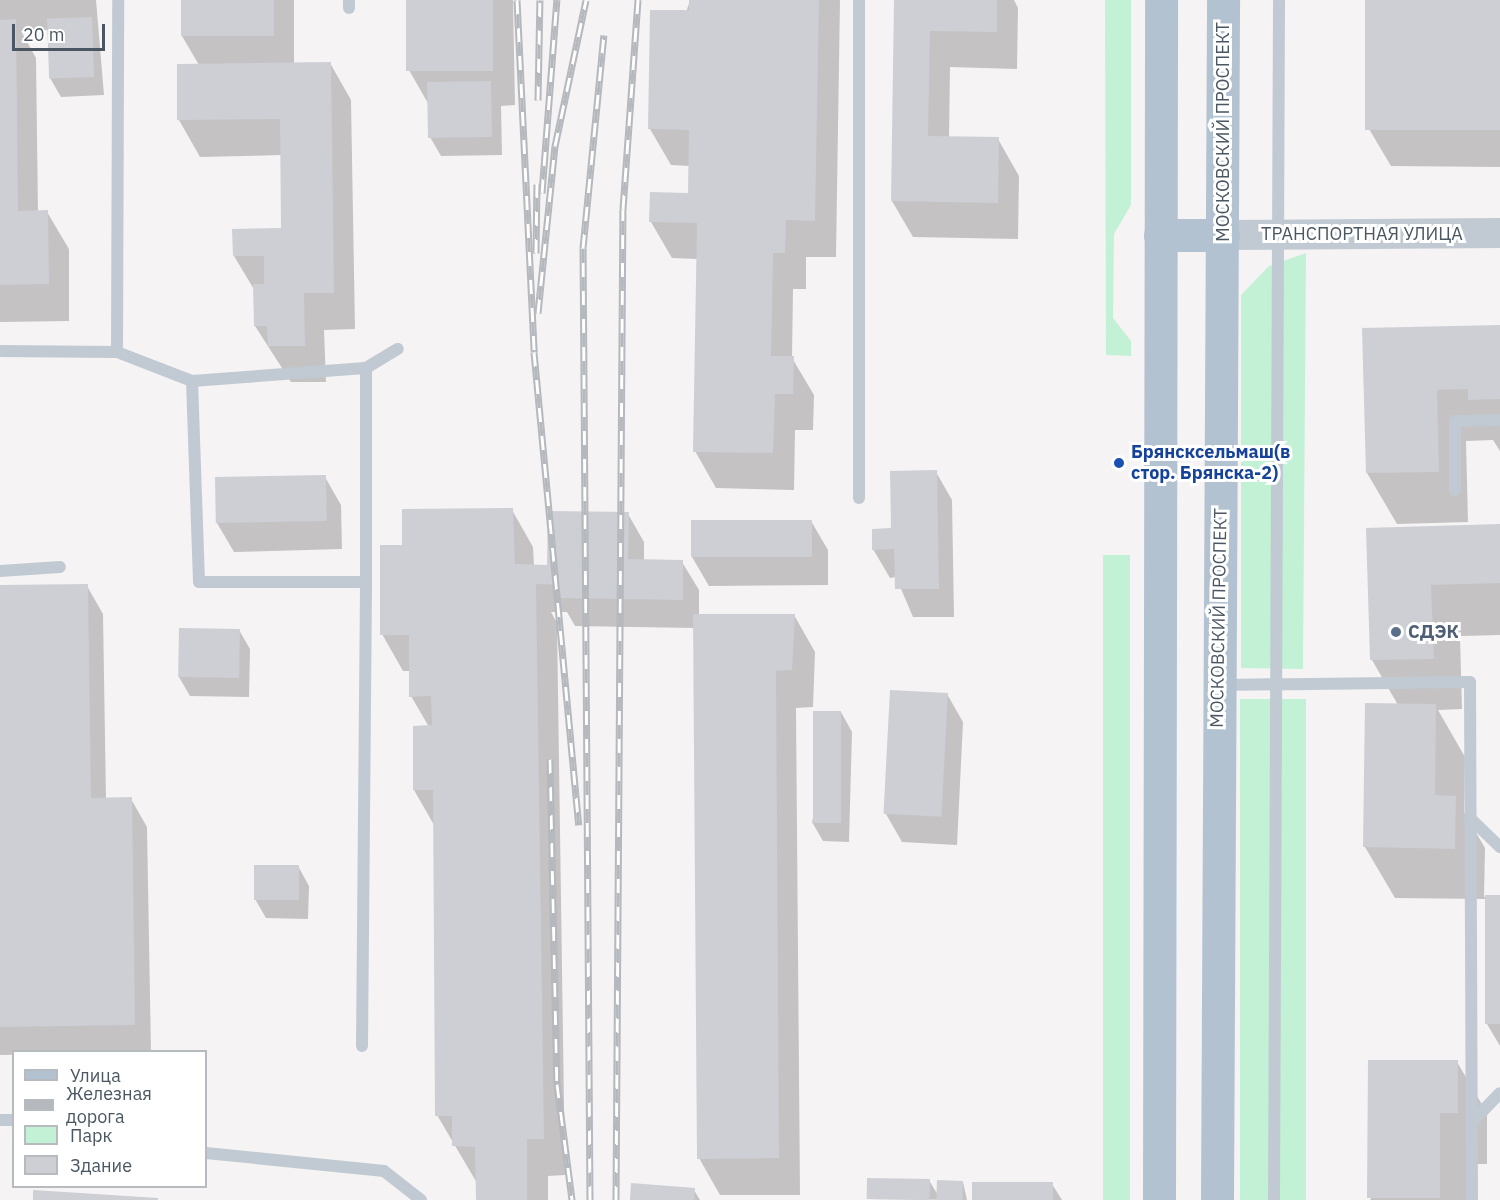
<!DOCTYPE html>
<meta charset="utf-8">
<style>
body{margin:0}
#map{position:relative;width:1500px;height:1200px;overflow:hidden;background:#f5f3f3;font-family:"IBM Plex Sans",sans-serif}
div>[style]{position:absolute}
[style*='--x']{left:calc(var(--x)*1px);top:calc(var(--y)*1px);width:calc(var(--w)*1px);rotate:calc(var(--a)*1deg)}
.green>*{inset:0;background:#c3f1d5;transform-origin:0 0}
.shadow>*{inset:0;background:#0003}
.building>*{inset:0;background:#cdcfd5;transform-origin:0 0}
.service>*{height:12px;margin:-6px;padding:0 6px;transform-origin:6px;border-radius:6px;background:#c1cad2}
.tertiary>*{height:30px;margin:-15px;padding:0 15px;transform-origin:15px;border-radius:15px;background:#c1cad2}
.primary>*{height:33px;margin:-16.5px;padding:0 16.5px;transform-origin:16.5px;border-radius:16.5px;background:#b3c2d1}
.rail>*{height:7px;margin-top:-3.5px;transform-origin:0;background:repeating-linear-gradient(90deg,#fff 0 14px,#b5b8bd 0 28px);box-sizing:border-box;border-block:2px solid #b5b8bd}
.dots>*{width:16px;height:16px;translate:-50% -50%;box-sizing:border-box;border:3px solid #fff;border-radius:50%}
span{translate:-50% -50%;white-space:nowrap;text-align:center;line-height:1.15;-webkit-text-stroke:6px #fff;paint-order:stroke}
.street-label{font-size:18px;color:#4a5661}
.transit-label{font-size:18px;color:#164399;font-weight:700}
.left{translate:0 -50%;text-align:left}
.service-label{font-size:18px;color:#4e5e75;font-weight:700}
.legend{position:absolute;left:12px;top:1050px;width:195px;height:138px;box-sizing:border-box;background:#fff;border:2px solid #b7bbc0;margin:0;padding:8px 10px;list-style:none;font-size:18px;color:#4a5661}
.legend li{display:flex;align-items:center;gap:12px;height:30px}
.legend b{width:30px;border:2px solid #b7bbc0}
.scale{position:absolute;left:12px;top:24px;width:93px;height:27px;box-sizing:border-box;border:3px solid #4a5661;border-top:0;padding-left:8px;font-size:18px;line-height:21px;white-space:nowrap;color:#4a5661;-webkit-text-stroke:4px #fff;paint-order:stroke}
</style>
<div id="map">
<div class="green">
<div style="clip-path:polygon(1105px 0,1131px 0,1131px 205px,1114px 234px,1113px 318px,1131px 341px,1131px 356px,1106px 355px)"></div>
<div style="clip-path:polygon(1306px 253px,1303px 669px,1241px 668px,1241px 295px,1269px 266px)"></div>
<div style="left:1103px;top:555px;width:27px;height:645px"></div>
<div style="left:1240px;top:699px;width:66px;height:501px"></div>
</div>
<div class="shadow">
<div style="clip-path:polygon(0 0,96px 0,104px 95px,61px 97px,50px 78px,49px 30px,21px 31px,36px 58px,38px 212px,47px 212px,69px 249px,69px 321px,0 322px)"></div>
<div style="clip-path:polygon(182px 0,294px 0,294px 64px,330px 63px,351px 100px,355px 329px,324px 330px,326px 382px,291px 382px,255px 326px,255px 291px,234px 256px,283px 230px,282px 155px,200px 157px,179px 120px,199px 65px,182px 36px)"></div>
<div style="clip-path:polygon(407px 0,513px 0,515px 105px,501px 106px,502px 155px,441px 156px,430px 137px,429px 105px,409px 70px)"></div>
<div style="clip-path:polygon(690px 0,840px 0,836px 257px,806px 257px,806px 289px,793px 289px,792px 358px,814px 395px,813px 430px,795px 430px,794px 490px,716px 488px,695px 451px,698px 259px,672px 258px,651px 222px,689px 194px,689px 166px,671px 165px,650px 129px)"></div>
<div style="clip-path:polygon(895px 0,1014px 0,1018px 8px,1017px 69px,950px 67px,949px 138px,998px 139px,1019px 176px,1018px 239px,913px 237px,892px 201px)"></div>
<div style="clip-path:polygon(1367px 0,1500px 0,1500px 167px,1391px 166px,1369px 129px)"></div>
<div style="clip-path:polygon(1500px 326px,1500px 451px,1493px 440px,1466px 441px,1468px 522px,1397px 524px,1367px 473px,1363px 330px)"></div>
<div style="clip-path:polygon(936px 472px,952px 500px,954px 617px,913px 617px,896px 577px,890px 578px,873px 549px)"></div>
<div style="clip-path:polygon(325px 477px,341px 505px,342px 549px,234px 552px,217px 523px)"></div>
<div style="clip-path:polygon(512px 510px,533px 547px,534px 566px,549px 566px,628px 514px,644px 542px,644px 561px,682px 562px,699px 590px,699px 615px,794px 615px,815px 652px,813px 707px,796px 708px,800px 1195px,720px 1195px,699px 1158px,695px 628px,575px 626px,567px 612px,551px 612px,557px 623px,565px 1175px,548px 1176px,548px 1200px,477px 1200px,477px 1183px,437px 1115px,434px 825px,414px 790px,429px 727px,411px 696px,411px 671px,403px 671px,382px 634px,403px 546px)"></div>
<div style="clip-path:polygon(811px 521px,828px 550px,828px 585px,709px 586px,692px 557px)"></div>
<div style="clip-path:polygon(1500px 525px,1500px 635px,1460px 636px,1462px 709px,1438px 710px,1465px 757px,1464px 812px,1485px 848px,1484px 897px,1500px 896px,1500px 1046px,1487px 1024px,1486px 899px,1395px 898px,1365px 847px,1398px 705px,1372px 660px,1368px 529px)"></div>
<div style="clip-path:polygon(87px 586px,103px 614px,106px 799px,131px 799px,147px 827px,151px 1052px,0 1055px,0 587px)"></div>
<div style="clip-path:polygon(239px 630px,250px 649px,249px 697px,190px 696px,179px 677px)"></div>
<div style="clip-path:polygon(947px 694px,963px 722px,957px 845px,902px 842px,886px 814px)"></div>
<div style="clip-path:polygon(841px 712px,852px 732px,849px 842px,823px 841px,812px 822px)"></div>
<div style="clip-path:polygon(298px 866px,309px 886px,308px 919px,266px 918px,255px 899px)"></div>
<div style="clip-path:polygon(1457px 1062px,1487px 1113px,1487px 1164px,1469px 1164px,1469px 1200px,1370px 1200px)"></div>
<div style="clip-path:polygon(929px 1180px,939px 1197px,963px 1182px,967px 1200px,869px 1199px)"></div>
<div style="clip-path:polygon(1052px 1184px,1062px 1200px,973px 1200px)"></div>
<div style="clip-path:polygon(694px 1190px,700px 1200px,631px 1200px)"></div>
</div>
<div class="building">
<div style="left:181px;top:0;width:93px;height:36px"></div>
<div style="left:406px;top:0;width:87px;height:71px"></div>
<div style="clip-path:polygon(689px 0,819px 0,815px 221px,786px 220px,785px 253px,773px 253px,771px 356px,794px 356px,793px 394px,775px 394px,773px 453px,693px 452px,697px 223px,649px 222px,650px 192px,688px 193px,689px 130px,648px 129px,650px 10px,689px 10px)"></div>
<div style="clip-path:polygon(894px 0,997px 0,997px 32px,930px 31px,928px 136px,999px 137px,998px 203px,891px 201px)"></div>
<div style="left:1365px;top:0;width:135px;height:130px"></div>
<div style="left:92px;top:17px;width:60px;height:45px;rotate:88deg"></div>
<div style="clip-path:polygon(16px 19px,18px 211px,48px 210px,49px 284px,0 285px,0 20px)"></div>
<div style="clip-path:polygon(331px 62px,334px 293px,304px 293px,305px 346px,268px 346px,267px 326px,254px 326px,253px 284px,264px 284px,264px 256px,233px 256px,232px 229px,281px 228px,280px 119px,177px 120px,177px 64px)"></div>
<div style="left:491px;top:81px;width:56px;height:64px;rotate:89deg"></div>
<div style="clip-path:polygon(1500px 325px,1500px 399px,1468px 400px,1468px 389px,1437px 390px,1439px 472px,1366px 473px,1362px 328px)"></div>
<div style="clip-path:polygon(937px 470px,939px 589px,895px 589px,894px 549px,872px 550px,872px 529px,891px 528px,890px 471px)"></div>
<div style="left:326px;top:475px;width:46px;height:111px;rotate:89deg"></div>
<div style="clip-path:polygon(513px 508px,515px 564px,547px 565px,548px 511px,629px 512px,628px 559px,683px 560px,683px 600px,557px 598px,558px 585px,536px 584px,544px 1139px,527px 1139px,527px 1200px,476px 1200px,475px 1147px,452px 1146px,452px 1116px,435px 1116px,433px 790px,413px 790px,413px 726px,432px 725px,431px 696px,409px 697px,409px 635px,380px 635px,380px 545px,402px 545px,402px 509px)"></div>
<div style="left:812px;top:520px;width:37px;height:121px;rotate:90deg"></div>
<div style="clip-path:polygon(1500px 524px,1500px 583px,1431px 585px,1434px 659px,1370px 660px,1366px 528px)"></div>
<div style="clip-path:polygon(88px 584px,91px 798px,132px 797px,135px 1025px,0 1027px,0 585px)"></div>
<div style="clip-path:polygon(693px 614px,795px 614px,792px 670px,776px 671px,779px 1158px,697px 1159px)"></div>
<div style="left:179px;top:628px;width:61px;height:49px;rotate:1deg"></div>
<div style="left:890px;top:690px;width:58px;height:124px;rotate:3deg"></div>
<div style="clip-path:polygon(1365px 703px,1436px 704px,1435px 795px,1456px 796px,1455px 849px,1363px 847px)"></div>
<div style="left:813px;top:711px;width:28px;height:112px"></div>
<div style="left:254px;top:865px;width:45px;height:35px"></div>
<div style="left:1485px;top:895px;width:15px;height:129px"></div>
<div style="clip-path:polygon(1368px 1060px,1458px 1060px,1458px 1113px,1440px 1113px,1440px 1198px,1367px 1198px)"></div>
<div style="left:867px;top:1178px;width:63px;height:21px;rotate:1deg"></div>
<div style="left:937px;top:1180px;width:26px;height:20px;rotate:2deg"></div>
<div style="left:972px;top:1182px;width:81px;height:18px"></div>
<div style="clip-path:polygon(631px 1183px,695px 1188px,694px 1200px,630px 1200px)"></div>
<div style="clip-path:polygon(33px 1190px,158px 1198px,158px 1200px,33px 1200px)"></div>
</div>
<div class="service">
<div style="--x:349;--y:0;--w:8;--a:90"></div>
<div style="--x:0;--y:351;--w:117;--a:0.5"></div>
<div style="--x:117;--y:352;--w:352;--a:-89.8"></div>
<div style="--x:117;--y:352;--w:80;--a:21.1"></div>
<div style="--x:192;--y:381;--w:174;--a:-4.3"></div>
<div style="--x:366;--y:368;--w:37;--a:-31"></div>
<div style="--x:192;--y:381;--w:201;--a:88"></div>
<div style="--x:199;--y:582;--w:167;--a:0"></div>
<div style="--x:366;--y:582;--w:214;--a:-90"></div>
<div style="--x:1455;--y:490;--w:69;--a:-90"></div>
<div style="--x:1455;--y:421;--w:45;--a:-1.3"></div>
<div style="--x:859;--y:498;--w:498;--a:-90"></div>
<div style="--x:0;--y:571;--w:60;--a:-3.8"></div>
<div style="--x:1220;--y:685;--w:250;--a:-0.7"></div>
<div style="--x:1470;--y:682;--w:518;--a:89.78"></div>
<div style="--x:1470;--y:818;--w:42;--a:44"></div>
<div style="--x:362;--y:1046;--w:464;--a:-89.5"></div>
<div style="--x:0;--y:1120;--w:14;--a:0"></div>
<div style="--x:1472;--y:1122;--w:40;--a:-46"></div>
<div style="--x:206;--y:1153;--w:179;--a:5.8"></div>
<div style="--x:384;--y:1171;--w:47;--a:38.1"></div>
<div style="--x:1274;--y:1200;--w:1200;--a:-89.76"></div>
</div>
<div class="tertiary">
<div style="--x:1223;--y:235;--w:277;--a:-0.4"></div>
</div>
<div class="primary">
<div style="--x:1160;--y:235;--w:63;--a:0"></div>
<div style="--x:1159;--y:1200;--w:1200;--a:-89.9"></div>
<div style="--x:1217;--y:1200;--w:1200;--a:-89.71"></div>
</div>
<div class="rail">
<div style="--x:517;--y:0;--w:352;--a:87.2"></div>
<div style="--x:534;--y:352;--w:475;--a:84.6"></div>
<div style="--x:538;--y:100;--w:100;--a:-88.9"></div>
<div style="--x:542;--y:193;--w:194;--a:-85.6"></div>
<div style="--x:536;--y:253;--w:69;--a:-89.2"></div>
<div style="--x:538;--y:313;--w:168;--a:-84.2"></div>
<div style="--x:555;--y:146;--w:149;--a:-78"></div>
<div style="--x:550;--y:759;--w:325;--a:88.8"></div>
<div style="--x:557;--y:1084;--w:117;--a:82.6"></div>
<div style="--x:590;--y:1200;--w:952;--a:-90.42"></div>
<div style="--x:583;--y:248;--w:214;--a:-84.4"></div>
<div style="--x:616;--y:1200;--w:991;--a:-89.6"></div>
<div style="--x:623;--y:209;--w:210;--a:-85.9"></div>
</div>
<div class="dots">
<div style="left:1119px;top:463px;background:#1a4fb4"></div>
<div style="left:1396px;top:632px;background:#5c6f8a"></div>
</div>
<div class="street-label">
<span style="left:1223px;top:132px;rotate:-90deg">МОСКОВСКИЙ ПРОСПЕКТ</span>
<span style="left:1362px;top:234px">ТРАНСПОРТНАЯ УЛИЦА</span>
<span style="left:1219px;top:618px;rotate:-89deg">МОСКОВСКИЙ ПРОСПЕКТ</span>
</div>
<div class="transit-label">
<span class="left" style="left:1131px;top:463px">Брянсксельмаш(в<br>стор. Брянска-2)</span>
</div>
<div class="service-label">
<span class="left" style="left:1408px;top:632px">СДЭК</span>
</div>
<ul class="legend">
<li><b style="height:8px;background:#b3c2d1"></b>Улица</li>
<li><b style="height:8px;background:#b5b8bd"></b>Железная дорога</li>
<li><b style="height:16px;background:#c3f1d5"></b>Парк</li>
<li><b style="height:16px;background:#cdcfd5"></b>Здание</li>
</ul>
<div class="scale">20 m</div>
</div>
